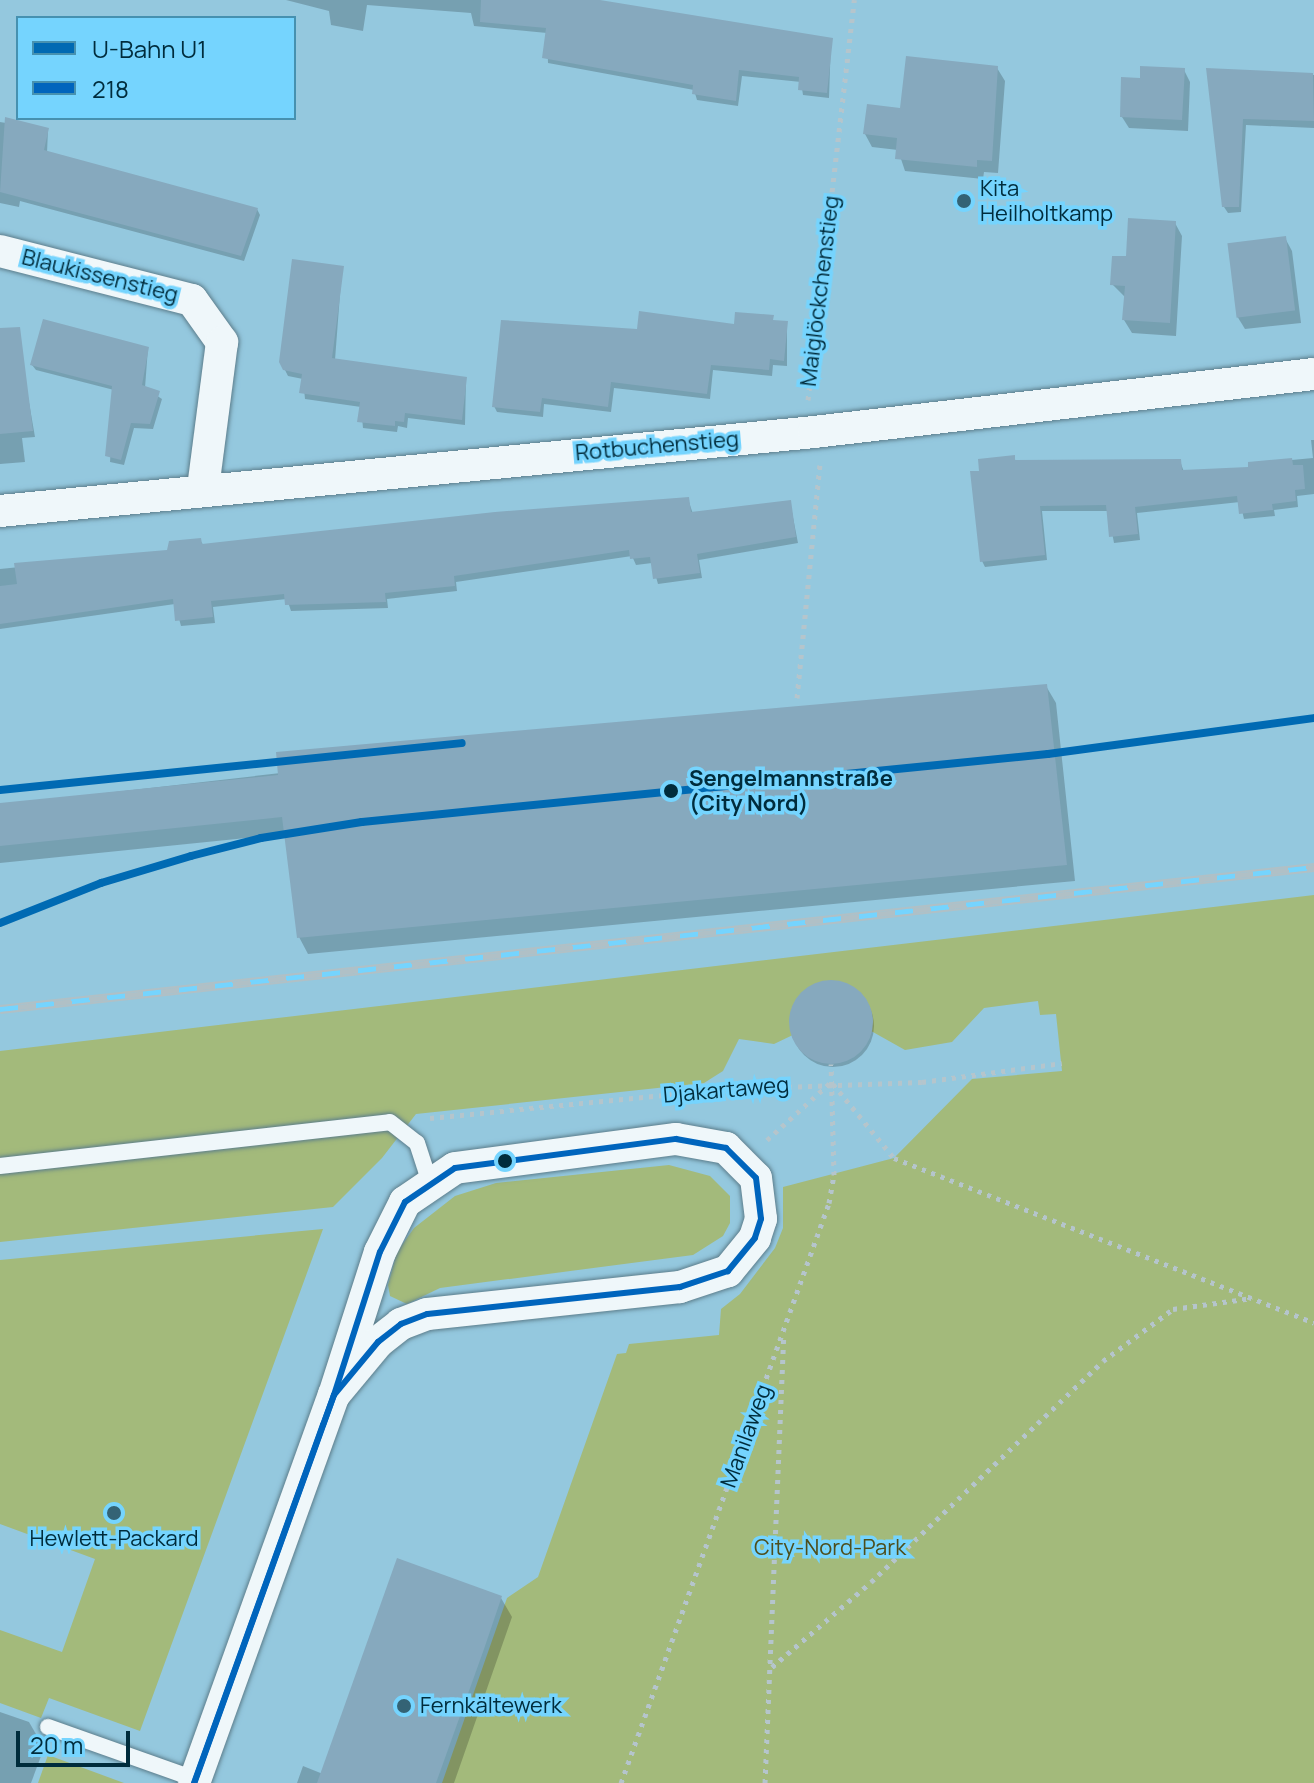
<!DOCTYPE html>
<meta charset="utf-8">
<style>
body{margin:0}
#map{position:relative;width:1314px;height:1783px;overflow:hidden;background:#94c8de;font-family:Manrope,sans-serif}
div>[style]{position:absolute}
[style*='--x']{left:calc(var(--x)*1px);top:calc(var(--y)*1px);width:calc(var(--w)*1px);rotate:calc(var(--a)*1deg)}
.green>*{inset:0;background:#a3ba7b}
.shadow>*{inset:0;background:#0003}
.round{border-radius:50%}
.building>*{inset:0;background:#86a9be;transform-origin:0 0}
.path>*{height:5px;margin-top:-2.5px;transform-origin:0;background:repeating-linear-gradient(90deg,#b5c5cc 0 4px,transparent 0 10px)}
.roads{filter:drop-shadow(0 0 2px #5c7d8b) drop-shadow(0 0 2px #5c7d8b)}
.service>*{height:16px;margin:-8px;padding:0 8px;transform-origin:8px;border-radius:8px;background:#eff7fa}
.minor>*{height:32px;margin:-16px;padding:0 16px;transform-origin:16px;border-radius:16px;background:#eff7fa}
.rail>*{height:9px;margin-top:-4.5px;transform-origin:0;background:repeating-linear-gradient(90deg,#75d4fe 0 18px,#b0c0c6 0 36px);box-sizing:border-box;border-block:2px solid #b0c0c6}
.bus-1>*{height:6px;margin:-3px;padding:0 3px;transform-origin:3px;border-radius:3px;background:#0065bd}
.metro-1>*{height:8px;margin:-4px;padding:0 4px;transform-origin:4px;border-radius:4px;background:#006ab3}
.dots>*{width:22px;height:22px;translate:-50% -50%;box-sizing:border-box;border:4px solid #75d4fe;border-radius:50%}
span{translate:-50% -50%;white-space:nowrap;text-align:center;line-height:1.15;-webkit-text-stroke:7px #75d4fe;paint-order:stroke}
.poi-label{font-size:22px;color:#002c3c}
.left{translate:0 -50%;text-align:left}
.street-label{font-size:22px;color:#002c3c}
.stop-label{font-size:22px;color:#002c3c;font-weight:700}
.park-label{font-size:22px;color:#4e4e1c}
.legend{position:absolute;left:16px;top:16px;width:280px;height:104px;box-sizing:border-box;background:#75d4fe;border:2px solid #4691b0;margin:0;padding:10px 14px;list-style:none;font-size:24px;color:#002c3c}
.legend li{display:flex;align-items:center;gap:16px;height:40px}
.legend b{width:40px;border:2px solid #4691b0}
.scale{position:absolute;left:16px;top:1731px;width:114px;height:36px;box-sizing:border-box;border:4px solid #002c3c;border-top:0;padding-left:10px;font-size:24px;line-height:28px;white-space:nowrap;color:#002c3c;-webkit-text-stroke:6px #75d4fe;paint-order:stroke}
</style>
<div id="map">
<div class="green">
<div style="clip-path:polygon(1314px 895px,1314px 1783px,442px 1783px,507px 1598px,538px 1577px,617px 1354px,626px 1353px,629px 1344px,719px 1335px,721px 1309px,740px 1294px,775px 1248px,783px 1228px,783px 1187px,894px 1158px,972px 1079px,1062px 1071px,1056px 1014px,1040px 1015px,1038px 1001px,984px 1008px,952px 1042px,905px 1050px,864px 1027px,846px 983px,816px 986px,812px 1012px,797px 1033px,774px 1044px,739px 1039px,723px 1071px,704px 1083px,416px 1114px,382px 1158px,333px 1207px,0 1242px,0 1051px)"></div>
<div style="clip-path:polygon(669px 1165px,710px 1176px,730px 1196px,730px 1223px,723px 1236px,693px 1255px,440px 1288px,407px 1304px,390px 1296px,388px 1285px,397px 1252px,414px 1228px,455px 1196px,496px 1183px)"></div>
<div style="clip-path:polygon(323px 1229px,140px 1731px,49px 1698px,41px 1718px,0 1703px,0 1630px,62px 1652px,95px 1559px,0 1524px,0 1260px)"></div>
<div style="clip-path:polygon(48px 1755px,124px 1783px,38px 1783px)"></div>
</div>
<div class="shadow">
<div style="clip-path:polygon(286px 0,590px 0,831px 40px,829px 98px,803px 95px,801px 82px,742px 76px,738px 106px,697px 100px,694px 90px,548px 63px,547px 33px,474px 26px,471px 13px,367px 5px,363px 31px,331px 25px,329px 11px)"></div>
<div style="clip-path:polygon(997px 68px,1005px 81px,998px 173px,984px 172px,983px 179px,905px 171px,898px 150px,872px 147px,865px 134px,902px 110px)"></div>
<div style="clip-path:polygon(1184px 70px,1190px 82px,1188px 131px,1129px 128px,1122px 117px,1142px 80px)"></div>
<div style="clip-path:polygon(1208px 70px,1314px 75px,1314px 128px,1246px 125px,1241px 212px,1228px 213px,1224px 207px)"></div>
<div style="clip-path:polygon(0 122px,48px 130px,47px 153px,257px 209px,260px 215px,244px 261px,20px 201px,19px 207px,0 203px)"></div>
<div style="clip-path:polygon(1175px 223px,1182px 236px,1176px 336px,1132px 333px,1124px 320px,1126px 298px,1112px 284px,1128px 258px)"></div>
<div style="clip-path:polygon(1285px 238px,1292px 251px,1301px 323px,1245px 329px,1237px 316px)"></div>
<div style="clip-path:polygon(342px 268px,335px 360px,466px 379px,465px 425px,408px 418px,407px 428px,398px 426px,397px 432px,363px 428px,361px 407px,305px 399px,303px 379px,288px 376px,281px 362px)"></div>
<div style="clip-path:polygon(787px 323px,787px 366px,773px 365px,772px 376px,713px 370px,710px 399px,614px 388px,611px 412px,544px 404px,543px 417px,497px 412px,494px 406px,639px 331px)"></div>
<div style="clip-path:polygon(148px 348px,145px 388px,162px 399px,153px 429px,134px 428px,124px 465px,110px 462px,114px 390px,36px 370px,32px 365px)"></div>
<div style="clip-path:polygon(26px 385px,35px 437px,22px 438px,25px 462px,0 464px,0 388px)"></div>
<div style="clip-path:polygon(1311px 440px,1314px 440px,1314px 494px,1297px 496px,1298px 507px,1274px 510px,1275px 516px,1244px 519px,1240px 502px,1137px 513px,1140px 540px,1114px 543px,1108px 511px,1042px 511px,1047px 560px,985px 567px,982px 561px,981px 473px,1013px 457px,1017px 462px,1180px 461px,1184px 472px,1250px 469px,1250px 464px,1313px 458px)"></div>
<div style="clip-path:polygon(688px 499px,693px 514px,790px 502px,798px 543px,699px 560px,702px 578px,658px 584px,652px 563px,636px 565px,632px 556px,456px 582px,457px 591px,387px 599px,388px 608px,291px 611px,287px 599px,213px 607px,215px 623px,181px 626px,175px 604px,0 629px,0 569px,168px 552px,200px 540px,204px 546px)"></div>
<div style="clip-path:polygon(1046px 686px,1056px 703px,1075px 881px,308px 954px,299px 937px,286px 834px,0 863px,0 805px)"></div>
<div class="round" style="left:792px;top:985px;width:82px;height:82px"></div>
<div style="clip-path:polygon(501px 1598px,512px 1617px,454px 1783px,297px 1783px,303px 1766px,323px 1774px)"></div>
<div style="clip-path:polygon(0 1712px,29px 1722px,44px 1748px,31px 1783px,0 1783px)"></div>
</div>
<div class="building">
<div style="clip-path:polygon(481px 0,600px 0,833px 38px,827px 93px,798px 90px,799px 77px,739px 70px,736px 101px,692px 94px,693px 85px,542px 58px,546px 28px,480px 22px)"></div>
<div style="clip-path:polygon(906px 56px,998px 66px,992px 161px,977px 160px,977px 167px,895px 159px,897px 138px,863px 134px,867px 104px,900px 108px)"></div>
<div style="clip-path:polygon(1140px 66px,1185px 68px,1182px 120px,1120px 117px,1121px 77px,1140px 78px)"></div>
<div style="clip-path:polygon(1206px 68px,1313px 73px,1314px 121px,1243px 119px,1239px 207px,1222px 207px)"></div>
<div style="clip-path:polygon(5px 117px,49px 128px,44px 150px,258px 208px,241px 256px,0 192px)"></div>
<div style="clip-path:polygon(1128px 218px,1176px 221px,1170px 323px,1122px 320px,1125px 286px,1110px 285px,1112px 256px,1126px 256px)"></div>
<div style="left:1286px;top:236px;width:75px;height:59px;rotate:83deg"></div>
<div style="clip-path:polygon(292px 259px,344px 266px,332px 358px,467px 377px,462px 420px,405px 413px,404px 422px,395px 421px,395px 426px,357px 422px,360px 402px,299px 393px,302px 374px,283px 370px,279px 362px)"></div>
<div style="clip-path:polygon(639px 311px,734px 324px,735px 312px,774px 315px,773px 320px,788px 321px,784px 361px,770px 359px,769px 370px,711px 365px,707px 394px,611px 382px,608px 407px,542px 398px,540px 412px,492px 407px,501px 320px,637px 329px)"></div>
<div style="clip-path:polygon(43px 319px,149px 347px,142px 385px,160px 391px,150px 424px,131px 423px,121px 460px,105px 456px,112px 386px,30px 365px)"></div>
<div style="clip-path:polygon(20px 327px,33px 431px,0 434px,0 328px)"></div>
<div style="clip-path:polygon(1015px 455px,1015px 460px,1181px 459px,1182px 470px,1248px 467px,1248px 462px,1292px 458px,1293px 465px,1303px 465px,1305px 489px,1295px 490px,1296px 501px,1272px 504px,1273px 510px,1239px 514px,1237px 496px,1135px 507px,1138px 534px,1109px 537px,1106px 505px,1040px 506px,1045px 555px,980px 562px,970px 471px,979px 471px,978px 459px)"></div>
<div style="clip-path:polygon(689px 497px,691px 512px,791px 500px,796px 537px,697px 554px,700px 573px,653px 579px,650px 557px,630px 559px,629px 550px,454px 576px,455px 586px,385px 593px,386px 602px,285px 605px,284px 594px,211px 601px,213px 617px,175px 621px,173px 599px,0 624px,0 586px,17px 584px,14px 563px,167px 550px,169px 541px,201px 538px,202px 544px,495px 512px)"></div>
<div style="clip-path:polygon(1047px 684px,1067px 865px,297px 938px,282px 817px,0 846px,0 803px,278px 775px,276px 752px)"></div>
<div class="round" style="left:789px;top:980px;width:84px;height:84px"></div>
<div style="clip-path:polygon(397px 1558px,502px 1596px,484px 1649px,436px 1783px,317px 1783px)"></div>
</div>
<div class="path">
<div style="--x:808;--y:400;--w:403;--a:-83.4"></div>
<div style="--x:797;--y:698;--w:234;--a:-84.4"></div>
<div style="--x:833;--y:1084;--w:96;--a:50.5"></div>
<div style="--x:894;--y:1158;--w:451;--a:21.4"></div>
<div style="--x:430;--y:1118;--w:299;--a:-5.6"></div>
<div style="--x:728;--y:1089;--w:194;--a:-2.1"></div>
<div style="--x:922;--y:1082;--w:141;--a:-7.7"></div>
<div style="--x:767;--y:1140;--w:86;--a:-42.2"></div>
<div style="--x:772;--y:1667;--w:130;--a:-40.6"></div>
<div style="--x:871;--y:1582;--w:320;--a:-43.6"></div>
<div style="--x:1103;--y:1361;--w:87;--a:-36.6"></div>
<div style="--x:1173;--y:1309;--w:80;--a:-7.9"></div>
<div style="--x:621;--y:1783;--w:616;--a:-70.27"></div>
<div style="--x:829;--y:1203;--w:28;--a:-80"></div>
<div style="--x:834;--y:1175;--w:111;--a:-91.5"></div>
<div style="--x:765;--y:1783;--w:449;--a:-87.6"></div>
</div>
<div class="roads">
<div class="service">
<div style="--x:0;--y:1166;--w:392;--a:-6.4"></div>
<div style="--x:390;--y:1122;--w:34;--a:38"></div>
<div style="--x:417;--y:1143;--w:40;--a:72"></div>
<div style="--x:48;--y:1727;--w:156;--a:19.5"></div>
</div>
<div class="minor">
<div style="--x:0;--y:251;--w:198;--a:14.3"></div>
<div style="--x:192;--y:300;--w:52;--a:54.5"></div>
<div style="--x:222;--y:342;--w:148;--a:97.4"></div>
<div style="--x:0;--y:511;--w:818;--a:-5.54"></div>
<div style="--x:814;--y:432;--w:503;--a:-6.62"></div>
<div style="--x:194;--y:1783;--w:412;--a:-70.2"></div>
<div style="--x:334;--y:1395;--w:150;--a:-72.2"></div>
<div style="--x:380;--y:1252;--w:56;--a:-63.4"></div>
<div style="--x:405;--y:1202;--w:60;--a:-34.2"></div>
<div style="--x:455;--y:1168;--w:223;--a:-7.5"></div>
<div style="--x:676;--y:1139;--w:51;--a:10.2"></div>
<div style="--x:726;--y:1148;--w:42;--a:45"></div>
<div style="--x:756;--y:1178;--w:41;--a:83"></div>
<div style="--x:761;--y:1219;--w:20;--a:108"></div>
<div style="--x:755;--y:1238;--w:43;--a:129.3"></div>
<div style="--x:728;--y:1271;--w:51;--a:161.6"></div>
<div style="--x:680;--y:1287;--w:254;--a:173.9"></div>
<div style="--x:427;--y:1314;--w:28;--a:159"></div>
<div style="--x:401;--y:1324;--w:29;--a:142"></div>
<div style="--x:378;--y:1342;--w:69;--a:129.7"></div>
</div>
</div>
<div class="rail">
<div style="--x:0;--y:1009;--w:1322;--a:-6.17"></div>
</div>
<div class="bus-1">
<div style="--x:676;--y:1139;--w:51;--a:10.2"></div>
<div style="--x:726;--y:1148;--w:42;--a:45"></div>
<div style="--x:756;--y:1178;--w:41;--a:83"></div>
<div style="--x:761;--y:1219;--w:20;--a:108"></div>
<div style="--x:755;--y:1238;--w:43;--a:129.3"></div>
<div style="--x:728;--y:1271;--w:51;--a:161.6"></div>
<div style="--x:680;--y:1287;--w:254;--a:173.9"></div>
<div style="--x:427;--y:1314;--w:28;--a:159"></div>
<div style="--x:401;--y:1324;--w:29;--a:142"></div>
<div style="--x:378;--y:1342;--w:69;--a:129.7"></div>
<div style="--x:334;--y:1395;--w:150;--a:-72.2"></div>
<div style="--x:380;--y:1252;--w:56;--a:-63.4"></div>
<div style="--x:405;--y:1202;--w:60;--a:-34.2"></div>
<div style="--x:455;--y:1168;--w:223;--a:-7.5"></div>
<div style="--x:334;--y:1395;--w:412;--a:109.8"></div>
<div style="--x:194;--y:1783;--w:381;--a:-70.2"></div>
<div style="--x:323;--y:1425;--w:32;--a:-70"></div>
</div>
<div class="metro-1">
<div style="--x:0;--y:790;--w:464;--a:-5.8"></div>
<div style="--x:0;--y:923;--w:109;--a:-21.6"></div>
<div style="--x:101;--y:883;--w:94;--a:-16.7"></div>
<div style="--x:191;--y:856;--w:72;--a:-14.4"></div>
<div style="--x:261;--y:838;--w:102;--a:-9"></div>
<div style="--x:362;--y:822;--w:689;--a:-5.66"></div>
<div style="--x:1048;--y:754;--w:268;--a:-7.7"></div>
</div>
<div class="dots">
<div style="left:964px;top:201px;background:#346375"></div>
<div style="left:671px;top:791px;background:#002c3c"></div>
<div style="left:505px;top:1161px;background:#002c3c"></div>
<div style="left:114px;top:1513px;background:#346375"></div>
<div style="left:404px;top:1706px;background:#346375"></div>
</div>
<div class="poi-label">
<span class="left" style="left:980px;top:201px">Kita<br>Heilholtkamp</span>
<span style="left:114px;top:1539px">Hewlett-Packard</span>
<span class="left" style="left:420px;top:1706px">Fernkältewerk</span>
</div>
<div class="street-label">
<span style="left:100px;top:276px;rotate:14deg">Blaukissenstieg</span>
<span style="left:820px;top:291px;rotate:-83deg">Maiglöckchenstieg</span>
<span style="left:657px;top:446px;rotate:-5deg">Rotbuchenstieg</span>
<span style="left:726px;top:1090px;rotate:-5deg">Djakartaweg</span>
<span style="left:746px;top:1436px;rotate:-70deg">Manilaweg</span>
</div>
<div class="stop-label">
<span class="left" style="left:689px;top:791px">Sengelmannstraße<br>(City Nord)</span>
</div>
<div class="park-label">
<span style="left:830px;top:1548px">City-Nord-Park</span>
</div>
<ul class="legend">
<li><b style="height:10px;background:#006ab3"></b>U-Bahn U1</li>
<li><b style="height:10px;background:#0065bd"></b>218</li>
</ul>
<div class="scale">20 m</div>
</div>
